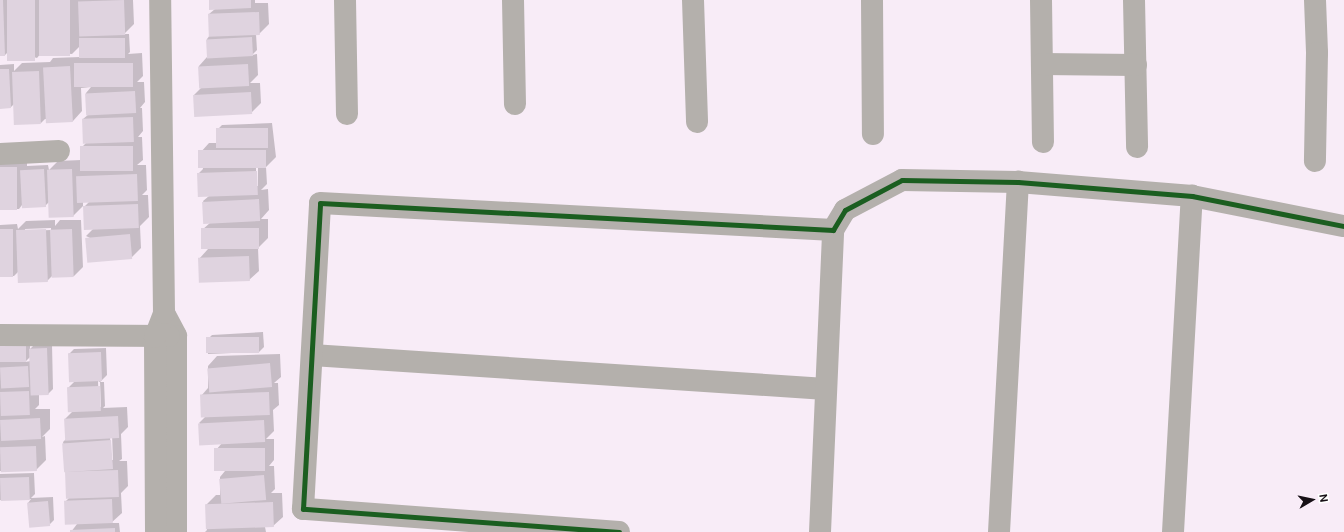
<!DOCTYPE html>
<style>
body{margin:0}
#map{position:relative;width:1344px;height:532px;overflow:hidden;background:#f8ecf7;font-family:"DM Sans",sans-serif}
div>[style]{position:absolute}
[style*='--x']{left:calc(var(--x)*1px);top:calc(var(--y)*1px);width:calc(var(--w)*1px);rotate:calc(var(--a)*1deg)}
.shadow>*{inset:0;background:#0003}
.building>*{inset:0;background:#dfd3df;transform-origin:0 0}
.minor>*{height:22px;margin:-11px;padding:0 11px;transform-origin:11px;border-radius:11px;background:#b4b0ac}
.cycleway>*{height:5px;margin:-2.5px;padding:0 2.5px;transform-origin:2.5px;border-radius:2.5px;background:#1b5e20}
span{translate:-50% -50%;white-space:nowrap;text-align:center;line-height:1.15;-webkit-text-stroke:3px #fff;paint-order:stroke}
.north{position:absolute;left:1292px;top:480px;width:40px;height:40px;-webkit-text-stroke:3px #fff;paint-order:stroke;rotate:81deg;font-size:11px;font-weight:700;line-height:16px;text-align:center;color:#171016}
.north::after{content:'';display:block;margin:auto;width:14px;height:18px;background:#171016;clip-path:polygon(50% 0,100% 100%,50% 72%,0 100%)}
</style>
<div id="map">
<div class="shadow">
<div style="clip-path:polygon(0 0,133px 0,134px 24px,124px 34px,129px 34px,130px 52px,128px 54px,142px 53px,143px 76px,137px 82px,144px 82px,145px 102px,140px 108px,142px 108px,143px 131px,138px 137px,142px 137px,143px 160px,137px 165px,146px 165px,147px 190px,142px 195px,148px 195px,149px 217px,140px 226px,141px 248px,131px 258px,86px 236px,93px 229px,86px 229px,84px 207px,89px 202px,83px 202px,83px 206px,73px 216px,49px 202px,45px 206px,22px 205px,19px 209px,0 209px,0 160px,27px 157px,27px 166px,48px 165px,49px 170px,58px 161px,81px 160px,81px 148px,86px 143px,83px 119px,89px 114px,87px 114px,86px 93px,91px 87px,81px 88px,82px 111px,73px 121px,45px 119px,41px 123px,14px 104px,11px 107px,0 108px,0 65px,14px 64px,14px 71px,22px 63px,50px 62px,53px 58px,80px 57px,80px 46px,72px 54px,42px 52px,37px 58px,10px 50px,5px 55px,0 55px)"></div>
<div style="clip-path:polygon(210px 0,255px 0,255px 3px,268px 3px,269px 24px,259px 34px,256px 34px,257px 50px,252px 55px,257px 54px,258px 75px,250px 83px,260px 83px,261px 103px,251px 113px,194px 95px,202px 87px,200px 87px,199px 66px,207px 57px,207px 39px,210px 35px,209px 14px,215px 9px)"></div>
<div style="clip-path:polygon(evenodd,272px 123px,276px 157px,266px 167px,267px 184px,261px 190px,268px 189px,269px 210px,261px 219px,268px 219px,268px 238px,258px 248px,259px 271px,249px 280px,199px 259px,208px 249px,202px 230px,211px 222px,203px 201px,209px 196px,198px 174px,203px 169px,200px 153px,209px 143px,218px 143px,217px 130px,222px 125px,272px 123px,256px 166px,258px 166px,258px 186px,256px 186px,256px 166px)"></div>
<div style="clip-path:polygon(evenodd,55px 220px,55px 226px,60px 220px,81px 220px,83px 267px,74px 276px,53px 275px,47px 281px,18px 272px,14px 276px,0 276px,0 225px,17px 224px,18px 229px,26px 221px,55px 220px,51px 228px,51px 230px,25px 231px,25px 229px,51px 228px)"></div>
<div style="clip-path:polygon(263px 332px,264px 347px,259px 352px,208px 354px,207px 340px,212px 335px)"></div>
<div style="clip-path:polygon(evenodd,30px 341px,30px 349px,35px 344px,52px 344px,53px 389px,48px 394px,39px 394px,39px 405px,35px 409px,50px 409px,50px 429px,42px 437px,45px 436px,46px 460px,36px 470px,0 471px,0 344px,30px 341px,31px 356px,31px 361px,25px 362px,31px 356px)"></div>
<div style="clip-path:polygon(evenodd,106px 348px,107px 375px,100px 382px,98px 381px,99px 407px,101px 407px,100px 382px,104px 382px,105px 406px,103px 408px,127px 407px,128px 427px,121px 434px,122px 459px,119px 461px,127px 461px,128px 486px,121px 493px,122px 513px,111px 523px,119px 523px,120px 532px,71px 532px,77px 524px,65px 502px,69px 498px,66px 473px,69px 470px,63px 442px,66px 439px,65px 419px,73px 411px,68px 388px,75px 381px,69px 354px,74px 349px,106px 348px,110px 435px,112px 435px,113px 460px,111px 460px,110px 435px)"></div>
<div style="clip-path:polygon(280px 354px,281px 377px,274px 383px,278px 383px,279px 405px,273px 410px,274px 431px,266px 439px,274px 439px,274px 460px,269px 466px,274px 466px,275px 489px,271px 493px,282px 493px,283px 517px,273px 526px,265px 527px,266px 532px,205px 532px,207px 530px,206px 505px,216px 495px,220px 495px,220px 477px,225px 471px,215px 451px,223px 442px,199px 423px,205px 417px,201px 396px,208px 388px,208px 366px,217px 356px)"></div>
<div style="clip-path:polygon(34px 473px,35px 494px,31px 498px,53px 497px,54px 520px,49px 525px,28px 503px,31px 499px,0 500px,0 474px)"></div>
</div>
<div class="building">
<div style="clip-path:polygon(0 0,3px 0,5px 56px,0 56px)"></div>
<div style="left:7px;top:0;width:28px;height:61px"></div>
<div style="left:39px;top:0;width:31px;height:56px"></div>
<div style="left:124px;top:0;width:35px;height:46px;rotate:88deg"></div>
<div style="clip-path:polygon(209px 0,251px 0,251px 8px,209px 10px)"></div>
<div style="left:259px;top:12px;width:23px;height:51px;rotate:88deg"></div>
<div style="left:252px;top:37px;width:19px;height:46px;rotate:87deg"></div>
<div style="left:125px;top:38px;width:20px;height:46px;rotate:90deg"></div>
<div style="left:133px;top:63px;width:24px;height:59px;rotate:90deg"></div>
<div style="left:248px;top:64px;width:22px;height:50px;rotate:87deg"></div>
<div style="left:70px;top:66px;width:56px;height:27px;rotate:87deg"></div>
<div style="clip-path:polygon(0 69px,9px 69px,11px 108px,0 109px)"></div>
<div style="left:39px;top:71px;width:53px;height:27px;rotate:88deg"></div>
<div style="left:135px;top:91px;width:22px;height:50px;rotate:87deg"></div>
<div style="left:251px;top:92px;width:22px;height:58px;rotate:87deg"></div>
<div style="left:133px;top:117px;width:25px;height:51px;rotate:88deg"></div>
<div style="left:268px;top:128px;width:20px;height:52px;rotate:90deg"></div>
<div style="left:133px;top:146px;width:25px;height:53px;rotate:90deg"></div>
<div style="left:266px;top:150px;width:18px;height:68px;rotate:90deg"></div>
<div style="left:0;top:167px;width:17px;height:43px"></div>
<div style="left:44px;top:169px;width:38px;height:24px;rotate:87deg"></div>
<div style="left:72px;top:169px;width:48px;height:25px;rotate:88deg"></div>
<div style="left:257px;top:171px;width:24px;height:60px;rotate:88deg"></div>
<div style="left:137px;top:174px;width:27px;height:61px;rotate:88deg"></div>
<div style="left:259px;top:199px;width:22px;height:57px;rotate:87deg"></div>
<div style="left:138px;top:204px;width:24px;height:55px;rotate:88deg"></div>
<div style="left:259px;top:228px;width:21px;height:58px;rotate:90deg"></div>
<div style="left:0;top:229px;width:13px;height:48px"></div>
<div style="left:46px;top:229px;width:53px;height:30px;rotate:88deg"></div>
<div style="left:72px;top:229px;width:48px;height:22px;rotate:88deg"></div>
<div style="left:130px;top:234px;width:25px;height:45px;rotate:85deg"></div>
<div style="left:249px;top:256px;width:25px;height:51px;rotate:88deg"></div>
<div style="left:259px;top:337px;width:16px;height:53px;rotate:90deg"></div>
<div style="left:26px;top:345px;width:17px;height:26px;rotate:90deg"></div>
<div style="left:47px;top:348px;width:47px;height:18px;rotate:88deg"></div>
<div style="left:101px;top:352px;width:29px;height:33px;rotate:88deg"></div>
<div style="left:270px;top:363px;width:24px;height:63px;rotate:85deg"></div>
<div style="left:28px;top:366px;width:21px;height:28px;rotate:87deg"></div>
<div style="left:100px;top:386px;width:25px;height:33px;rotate:88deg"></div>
<div style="left:29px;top:391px;width:24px;height:29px;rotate:88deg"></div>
<div style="left:269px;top:392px;width:23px;height:69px;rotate:88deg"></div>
<div style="left:118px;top:416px;width:22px;height:54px;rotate:87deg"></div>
<div style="left:40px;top:418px;width:21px;height:40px;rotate:87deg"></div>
<div style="left:264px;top:420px;width:22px;height:66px;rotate:87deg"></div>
<div style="left:111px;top:440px;width:29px;height:49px;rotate:86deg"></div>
<div style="left:36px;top:446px;width:25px;height:36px;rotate:88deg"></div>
<div style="left:265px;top:448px;width:23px;height:51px;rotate:90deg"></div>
<div style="left:118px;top:470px;width:27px;height:53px;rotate:88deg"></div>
<div style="left:264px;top:475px;width:25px;height:45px;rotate:85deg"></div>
<div style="left:29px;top:477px;width:23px;height:29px;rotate:88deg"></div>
<div style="left:112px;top:499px;width:24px;height:48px;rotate:88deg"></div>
<div style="left:48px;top:501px;width:25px;height:21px;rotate:85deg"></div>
<div style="left:273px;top:502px;width:25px;height:68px;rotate:88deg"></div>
<div style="clip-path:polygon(115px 528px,115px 532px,70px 532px,70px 530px)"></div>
</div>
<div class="minor">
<div style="--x:345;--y:0;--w:114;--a:89"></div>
<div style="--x:513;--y:0;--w:104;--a:88.9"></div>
<div style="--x:693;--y:0;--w:122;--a:88.1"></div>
<div style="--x:872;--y:0;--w:134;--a:89.6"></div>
<div style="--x:1041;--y:0;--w:142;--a:89.2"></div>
<div style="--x:1134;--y:0;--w:147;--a:88.8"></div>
<div style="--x:1315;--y:0;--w:53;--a:87.8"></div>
<div style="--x:1317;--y:53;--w:108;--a:91.1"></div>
<div style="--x:1042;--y:64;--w:94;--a:0.6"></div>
<div style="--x:0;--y:154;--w:59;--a:-2.9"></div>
<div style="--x:164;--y:313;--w:26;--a:62"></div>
<div style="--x:176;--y:336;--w:196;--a:90"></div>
<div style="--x:0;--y:335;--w:169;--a:0.3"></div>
<div style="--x:312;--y:355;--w:515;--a:3.78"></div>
<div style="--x:156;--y:532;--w:195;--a:-90.3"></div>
<div style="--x:155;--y:337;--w:26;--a:-69"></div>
<div style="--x:164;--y:313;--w:313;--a:-90.7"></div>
<div style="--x:619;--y:532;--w:317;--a:-175.8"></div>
<div style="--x:303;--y:509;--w:306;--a:-86.8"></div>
<div style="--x:320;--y:203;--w:514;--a:3.01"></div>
<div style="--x:833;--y:230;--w:23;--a:-59"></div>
<div style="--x:845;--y:210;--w:64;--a:-27.8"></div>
<div style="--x:902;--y:180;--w:116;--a:1"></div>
<div style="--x:1018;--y:182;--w:175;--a:4.6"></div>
<div style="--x:1192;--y:196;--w:155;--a:11.2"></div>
<div style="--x:820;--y:532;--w:302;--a:-87.5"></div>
<div style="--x:999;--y:532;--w:351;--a:-86.9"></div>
<div style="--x:1173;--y:532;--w:337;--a:-86.8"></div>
</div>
<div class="cycleway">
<div style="--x:619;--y:532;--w:317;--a:-175.8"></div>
<div style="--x:303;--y:509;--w:306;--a:-86.8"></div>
<div style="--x:320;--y:203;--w:514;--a:3.01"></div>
<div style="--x:833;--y:230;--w:23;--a:-59"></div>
<div style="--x:845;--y:210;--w:64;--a:-27.8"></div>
<div style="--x:902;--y:180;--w:116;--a:1"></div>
<div style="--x:1018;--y:182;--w:175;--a:4.6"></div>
<div style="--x:1192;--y:196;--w:155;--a:11.2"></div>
</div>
<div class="north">N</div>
</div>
